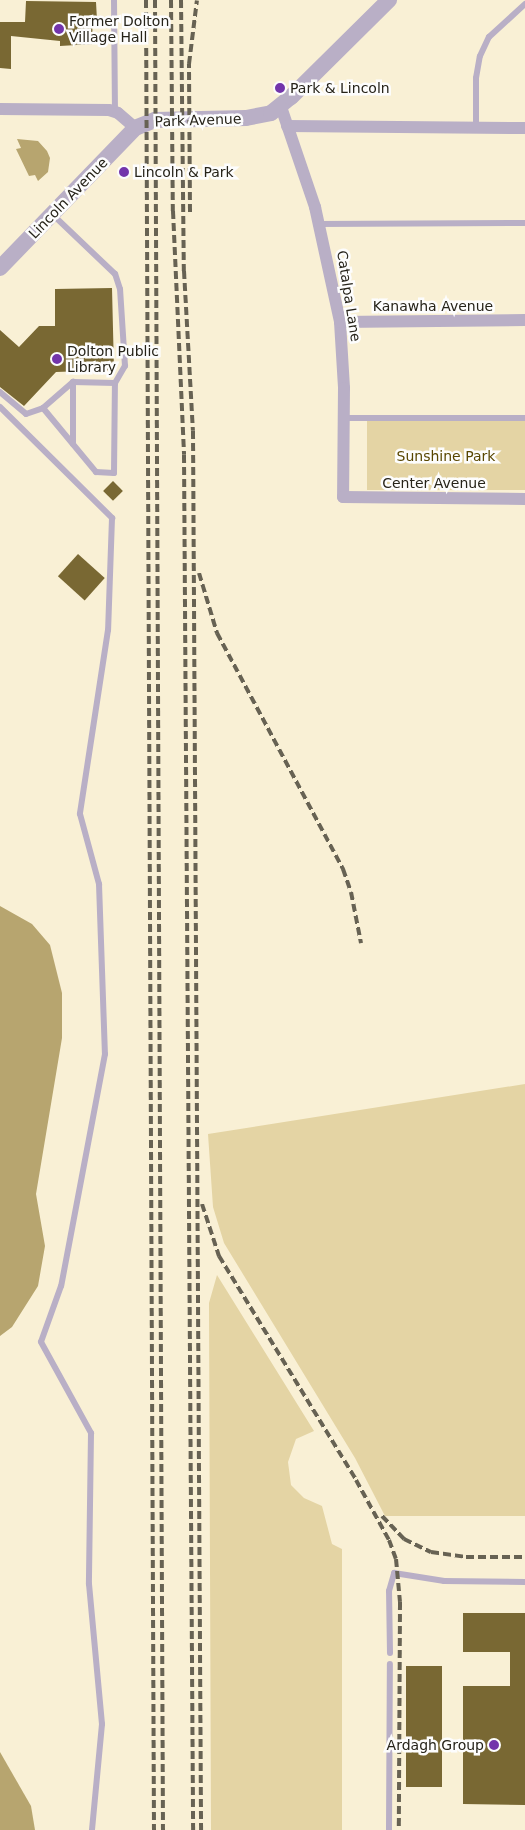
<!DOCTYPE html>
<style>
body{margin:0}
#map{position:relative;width:525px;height:1830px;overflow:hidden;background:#f9f0d5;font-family:"DejaVu Sans",sans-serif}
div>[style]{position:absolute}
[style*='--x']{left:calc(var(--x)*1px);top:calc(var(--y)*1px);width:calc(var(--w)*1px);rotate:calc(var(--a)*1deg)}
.green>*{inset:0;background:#e4d4a4;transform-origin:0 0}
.water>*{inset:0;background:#b7a56f}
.building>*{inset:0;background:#796833;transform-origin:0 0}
.service>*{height:6px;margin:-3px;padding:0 3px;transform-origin:3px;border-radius:3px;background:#b9afc6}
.minor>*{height:12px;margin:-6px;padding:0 6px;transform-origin:6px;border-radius:6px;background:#b9afc6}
.tertiary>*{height:16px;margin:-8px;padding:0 8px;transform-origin:8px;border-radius:8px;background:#b9afc6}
.rail>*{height:4px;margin-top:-2px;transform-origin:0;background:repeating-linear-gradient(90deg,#676253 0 8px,transparent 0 12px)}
.dots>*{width:14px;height:14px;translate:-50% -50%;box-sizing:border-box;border:2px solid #fdfdfd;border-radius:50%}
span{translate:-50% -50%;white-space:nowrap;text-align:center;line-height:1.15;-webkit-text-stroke:5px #fdfdfd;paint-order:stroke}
.poi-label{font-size:14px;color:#262319}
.left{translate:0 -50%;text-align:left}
.right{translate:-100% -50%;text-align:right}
.street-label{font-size:14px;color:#262319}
.park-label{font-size:14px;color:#584600}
</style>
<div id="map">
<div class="green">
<div style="left:367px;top:421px;width:158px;height:69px"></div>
<div style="clip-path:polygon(525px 1084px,525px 1516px,385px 1516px,355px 1458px,224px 1243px,213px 1207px,208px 1134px)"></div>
<div style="clip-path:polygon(217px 1275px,314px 1431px,296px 1439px,288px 1462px,291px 1485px,304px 1498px,322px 1506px,332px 1544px,342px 1549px,342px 1830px,211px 1830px,209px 1303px)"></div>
</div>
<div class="water">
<div style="clip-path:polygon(17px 139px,38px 141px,47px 151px,50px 158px,48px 172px,38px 181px,35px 175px,29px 176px,16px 149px,21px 148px)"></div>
<div style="clip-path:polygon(0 906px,32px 924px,50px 945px,62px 993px,62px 1038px,36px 1194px,45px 1246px,38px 1286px,12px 1327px,0 1336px)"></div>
<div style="clip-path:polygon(0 1752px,31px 1806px,35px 1830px,0 1830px)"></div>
</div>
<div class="building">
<div style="clip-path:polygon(26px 1px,96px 2px,97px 20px,92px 21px,93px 44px,60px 46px,60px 41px,11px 36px,11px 69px,0 68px,0 22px,25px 22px)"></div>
<div style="clip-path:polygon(112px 288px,114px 370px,56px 372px,24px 406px,0 387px,0 330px,19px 347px,39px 326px,55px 326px,55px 289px)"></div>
<div style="left:113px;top:481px;width:14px;height:14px;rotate:45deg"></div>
<div style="left:78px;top:554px;width:36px;height:30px;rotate:42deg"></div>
<div style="clip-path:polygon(463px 1613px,525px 1613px,525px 1805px,463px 1804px,463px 1686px,510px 1686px,510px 1652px,463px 1652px)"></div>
<div style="left:406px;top:1666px;width:36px;height:121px"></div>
</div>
<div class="service">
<div style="--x:114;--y:0;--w:113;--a:89.5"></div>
<div style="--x:476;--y:128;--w:50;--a:-90"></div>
<div style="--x:476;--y:78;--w:22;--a:-80"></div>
<div style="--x:480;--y:56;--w:21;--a:-65"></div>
<div style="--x:489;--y:37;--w:49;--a:-42.5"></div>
<div style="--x:319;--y:224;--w:206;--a:-0.3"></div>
<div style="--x:0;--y:392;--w:34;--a:40"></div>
<div style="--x:26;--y:414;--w:18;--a:-19"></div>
<div style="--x:43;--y:408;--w:83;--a:50.4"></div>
<div style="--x:96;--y:472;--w:18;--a:3"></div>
<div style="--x:114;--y:473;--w:90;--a:-89.4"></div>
<div style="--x:115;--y:383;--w:20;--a:-60"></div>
<div style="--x:125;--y:366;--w:77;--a:-93.7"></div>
<div style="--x:120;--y:289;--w:16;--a:-108"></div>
<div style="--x:115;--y:274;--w:86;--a:-136.4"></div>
<div style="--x:0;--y:407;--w:158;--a:44.7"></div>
<div style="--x:112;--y:518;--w:112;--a:92"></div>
<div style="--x:108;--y:630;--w:186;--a:98.7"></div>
<div style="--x:80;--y:814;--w:73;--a:74.8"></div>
<div style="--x:99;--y:884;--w:170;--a:88"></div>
<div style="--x:105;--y:1054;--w:236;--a:100.7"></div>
<div style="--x:61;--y:1286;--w:59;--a:109.7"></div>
<div style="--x:41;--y:1342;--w:104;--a:61.2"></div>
<div style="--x:91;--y:1433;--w:151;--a:90.8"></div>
<div style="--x:89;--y:1584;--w:141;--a:84.7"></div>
<div style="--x:102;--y:1724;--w:106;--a:95.4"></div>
<div style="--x:43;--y:408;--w:40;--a:-41"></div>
<div style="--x:73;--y:382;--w:42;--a:1.4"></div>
<div style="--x:344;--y:418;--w:181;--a:0"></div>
<div style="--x:73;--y:444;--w:62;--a:-90"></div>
<div style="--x:390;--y:1653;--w:62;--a:-90.9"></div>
<div style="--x:389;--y:1591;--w:19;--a:-74"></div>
<div style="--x:394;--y:1573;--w:51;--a:9.1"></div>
<div style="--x:444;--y:1581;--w:81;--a:0.7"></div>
<div style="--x:389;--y:1830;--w:166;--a:-89.7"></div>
</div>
<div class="minor">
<div style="--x:281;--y:107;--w:106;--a:71.2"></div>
<div style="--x:315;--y:207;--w:118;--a:77.7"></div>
<div style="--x:340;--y:322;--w:66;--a:86.5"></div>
<div style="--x:344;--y:388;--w:109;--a:90.5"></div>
<div style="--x:343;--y:497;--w:182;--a:0.6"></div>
<div style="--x:0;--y:109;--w:109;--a:0.5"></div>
<div style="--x:109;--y:110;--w:9;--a:18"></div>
<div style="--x:118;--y:113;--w:23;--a:41"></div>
<div style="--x:287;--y:126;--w:238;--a:0.5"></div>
<div style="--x:340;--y:322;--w:185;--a:-0.6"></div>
</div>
<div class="tertiary">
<div style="--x:0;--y:268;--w:194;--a:-46"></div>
<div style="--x:135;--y:128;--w:22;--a:-22"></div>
<div style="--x:155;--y:120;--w:91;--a:-1.3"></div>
<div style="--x:246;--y:118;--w:25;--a:-11"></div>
<div style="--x:271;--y:113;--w:26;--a:-39"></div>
<div style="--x:291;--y:97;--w:138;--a:-44.7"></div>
</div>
<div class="rail">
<div style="--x:146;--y:0;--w:1830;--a:89.75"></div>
<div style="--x:155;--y:0;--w:1830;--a:89.75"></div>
<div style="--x:171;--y:0;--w:211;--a:89.5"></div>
<div style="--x:173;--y:211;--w:244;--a:87.4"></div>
<div style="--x:184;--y:455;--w:1375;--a:89.62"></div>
<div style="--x:181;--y:0;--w:271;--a:89.4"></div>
<div style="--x:184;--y:271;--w:160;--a:86.8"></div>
<div style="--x:193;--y:431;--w:1399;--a:89.67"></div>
<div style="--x:190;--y:212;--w:148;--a:-90.4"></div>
<div style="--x:189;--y:64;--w:64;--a:-82.9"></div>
<div style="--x:199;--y:573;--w:63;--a:73.3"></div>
<div style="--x:217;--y:633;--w:268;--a:61.9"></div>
<div style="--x:343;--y:869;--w:24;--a:71"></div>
<div style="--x:351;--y:892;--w:52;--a:78.9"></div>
<div style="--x:202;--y:1204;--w:55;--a:71.9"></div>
<div style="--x:219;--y:1256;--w:263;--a:58.5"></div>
<div style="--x:356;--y:1480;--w:68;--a:61.2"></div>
<div style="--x:389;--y:1540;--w:20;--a:70"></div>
<div style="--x:396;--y:1559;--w:43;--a:84.7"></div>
<div style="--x:400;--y:1602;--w:228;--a:90.3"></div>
<div style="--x:382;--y:1516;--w:32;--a:46"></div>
<div style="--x:404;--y:1539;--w:30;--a:26"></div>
<div style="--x:431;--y:1552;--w:35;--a:8"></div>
<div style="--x:466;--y:1557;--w:59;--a:0"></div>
</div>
<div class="dots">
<div style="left:59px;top:29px;background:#7335ab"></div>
<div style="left:280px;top:88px;background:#7335ab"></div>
<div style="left:124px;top:172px;background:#7335ab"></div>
<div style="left:57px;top:359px;background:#7335ab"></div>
<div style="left:494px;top:1745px;background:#7335ab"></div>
</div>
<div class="poi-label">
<span class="left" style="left:69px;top:29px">Former Dolton<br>Village Hall</span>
<span class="left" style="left:290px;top:88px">Park &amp; Lincoln</span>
<span class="left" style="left:134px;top:172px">Lincoln &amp; Park</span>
<span class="left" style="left:67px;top:359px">Dolton Public<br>Library</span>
<span class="right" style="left:484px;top:1745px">Ardagh Group</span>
</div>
<div class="street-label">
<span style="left:198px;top:120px;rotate:-2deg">Park Avenue</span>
<span style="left:68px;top:198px;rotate:-46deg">Lincoln Avenue</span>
<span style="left:349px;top:296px;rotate:81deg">Catalpa Lane</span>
<span style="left:433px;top:306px">Kanawha Avenue</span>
<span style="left:434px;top:483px">Center Avenue</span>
</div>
<div class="park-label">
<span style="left:446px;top:456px">Sunshine Park</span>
</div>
</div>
